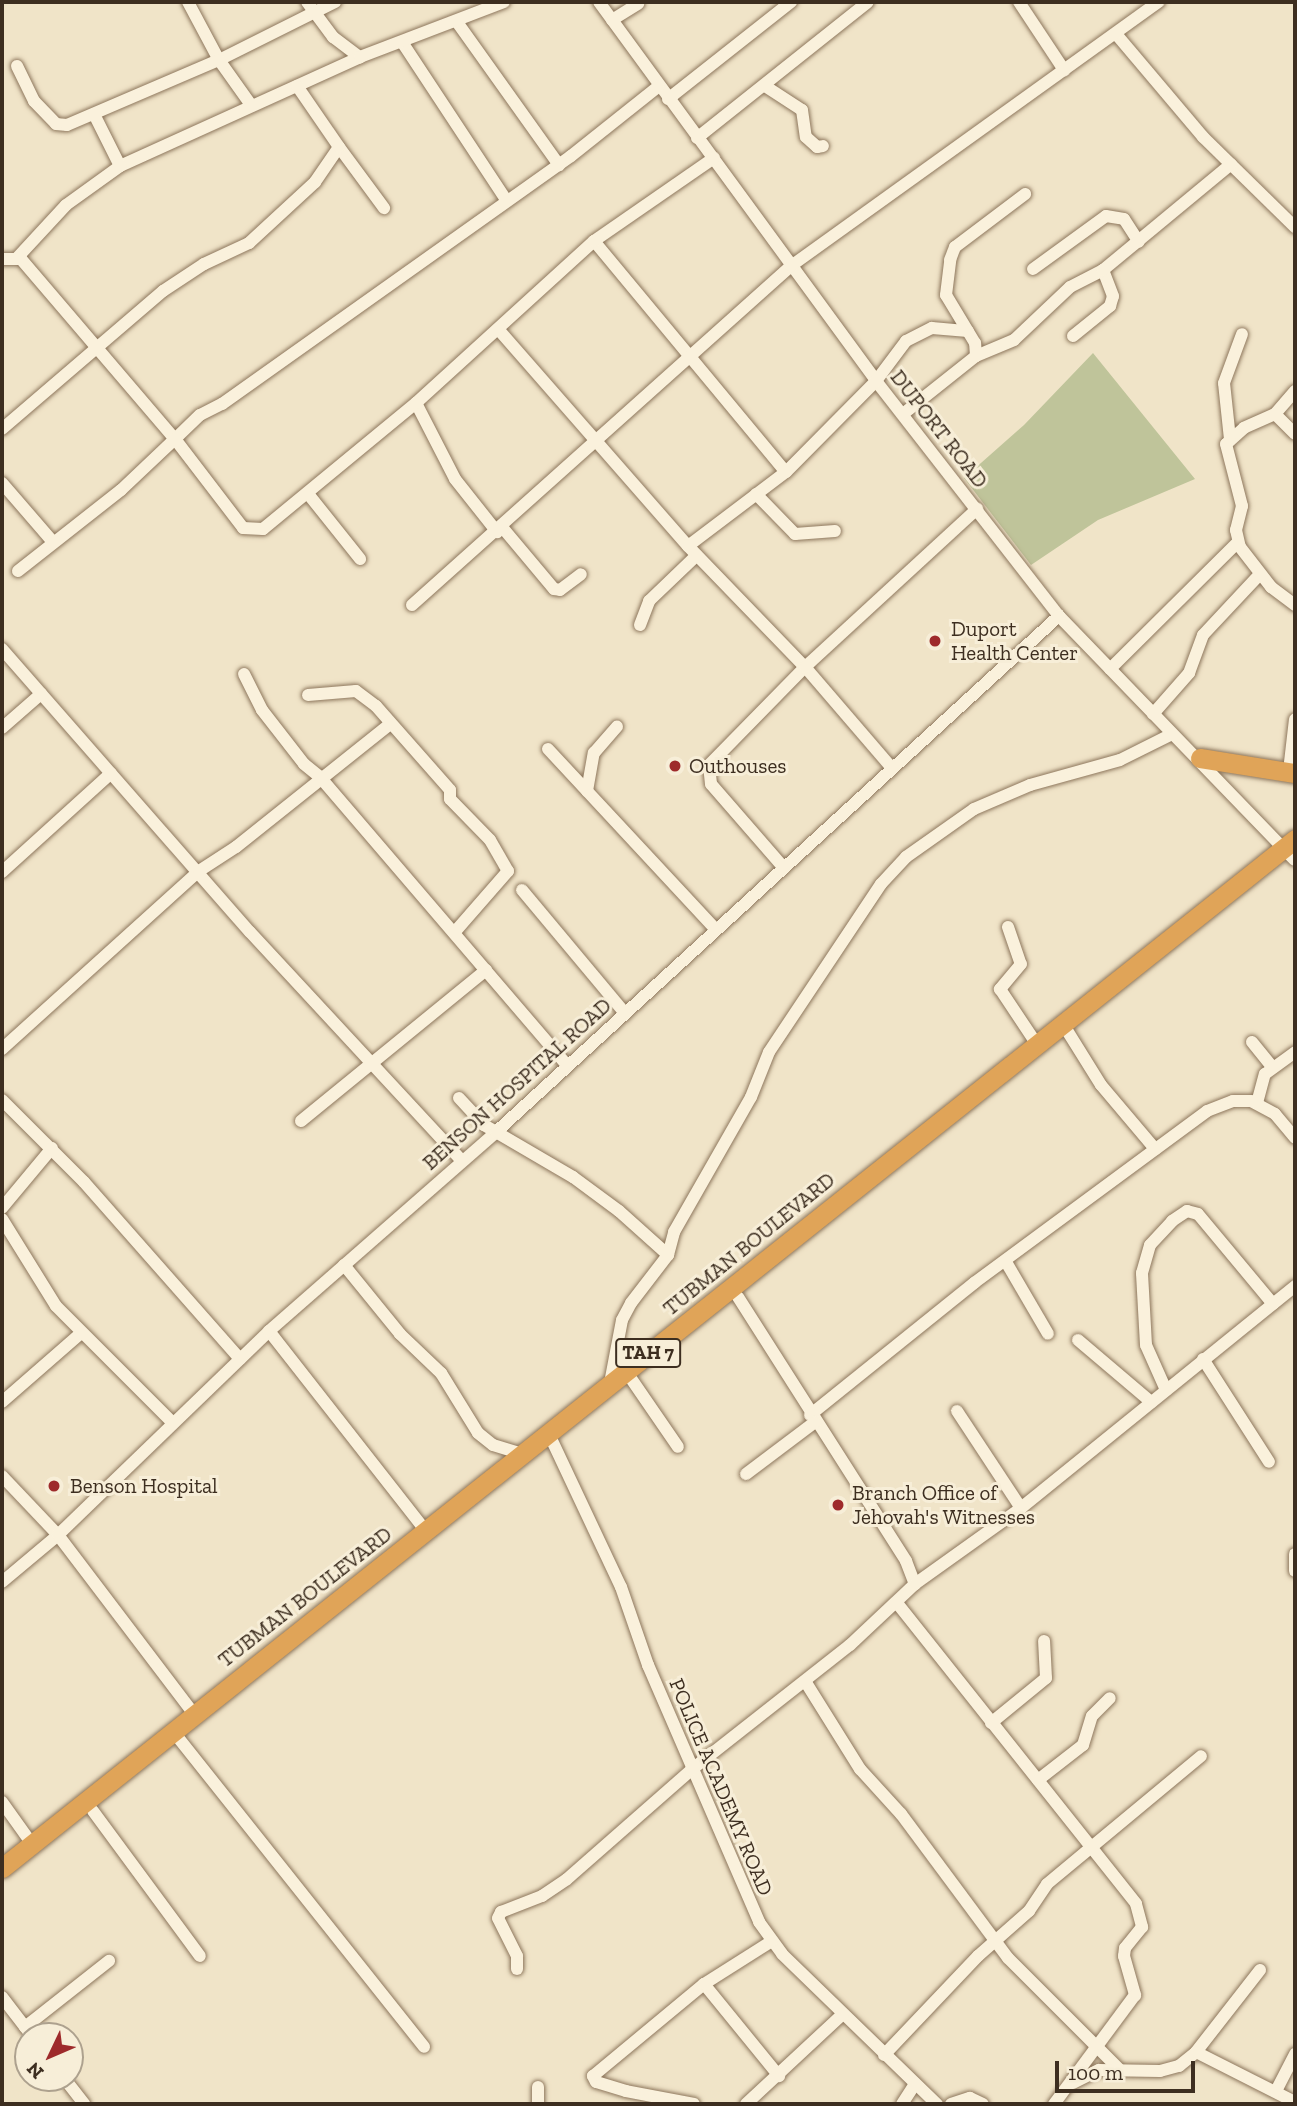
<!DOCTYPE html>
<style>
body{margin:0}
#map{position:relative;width:1297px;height:2106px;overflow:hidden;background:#f0e4c8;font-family:"Zilla Slab",serif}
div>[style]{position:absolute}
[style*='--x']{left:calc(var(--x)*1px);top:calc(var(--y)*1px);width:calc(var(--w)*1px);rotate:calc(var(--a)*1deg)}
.cemetery>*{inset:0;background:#bfc49a}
.roads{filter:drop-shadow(0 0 2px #8d765c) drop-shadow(0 0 2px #8d765c)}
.minor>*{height:12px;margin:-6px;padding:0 6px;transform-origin:6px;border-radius:6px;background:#faf1dc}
.highway>*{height:19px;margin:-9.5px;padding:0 9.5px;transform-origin:9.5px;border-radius:9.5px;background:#e0a458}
.dots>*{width:19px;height:19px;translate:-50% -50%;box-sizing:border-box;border:4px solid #f7eed8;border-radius:50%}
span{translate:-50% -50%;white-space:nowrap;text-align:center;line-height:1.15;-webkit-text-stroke:6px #f7eed8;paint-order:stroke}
.shield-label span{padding:2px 5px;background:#f7eed8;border:2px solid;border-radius:5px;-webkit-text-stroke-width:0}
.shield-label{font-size:19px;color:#3d2e20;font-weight:700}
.street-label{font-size:21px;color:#3d2e20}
.poi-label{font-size:21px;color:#3d2e20}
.left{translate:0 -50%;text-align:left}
.frame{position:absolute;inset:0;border:4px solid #3d2e20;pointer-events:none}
.north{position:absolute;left:14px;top:2022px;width:70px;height:70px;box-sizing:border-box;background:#f7eed8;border:2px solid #ada18e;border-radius:50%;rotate:226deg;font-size:19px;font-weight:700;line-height:28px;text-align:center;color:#3d2e20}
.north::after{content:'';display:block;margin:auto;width:24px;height:32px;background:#9e2a2b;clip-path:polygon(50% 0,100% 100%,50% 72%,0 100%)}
.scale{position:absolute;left:1055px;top:2061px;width:140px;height:32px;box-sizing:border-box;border:4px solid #3d2e20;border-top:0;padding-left:9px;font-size:21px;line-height:24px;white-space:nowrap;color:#3d2e20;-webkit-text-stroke:5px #f7eed8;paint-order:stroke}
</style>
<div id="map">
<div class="cemetery">
<div style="clip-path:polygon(1093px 353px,1195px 479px,1098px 520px,1031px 565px,964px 478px,1024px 425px)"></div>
</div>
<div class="roads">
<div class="minor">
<div style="--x:188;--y:2;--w:66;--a:61.9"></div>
<div style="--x:219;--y:60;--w:130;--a:-26.6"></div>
<div style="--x:307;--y:2;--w:44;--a:53.4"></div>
<div style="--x:333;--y:37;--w:34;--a:37"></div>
<div style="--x:599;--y:2;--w:469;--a:53.8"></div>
<div style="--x:876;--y:381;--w:298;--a:52.1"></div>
<div style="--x:1059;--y:616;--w:339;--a:46"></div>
<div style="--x:1019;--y:2;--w:82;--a:56.5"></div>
<div style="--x:612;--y:20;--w:31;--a:-32"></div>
<div style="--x:457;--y:22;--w:176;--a:54.5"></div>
<div style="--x:1116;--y:34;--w:135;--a:49.8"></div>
<div style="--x:1203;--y:137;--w:129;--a:44.4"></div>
<div style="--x:402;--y:42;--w:189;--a:56.6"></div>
<div style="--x:17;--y:66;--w:39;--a:64"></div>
<div style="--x:34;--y:101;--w:32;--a:46"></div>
<div style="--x:56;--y:124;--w:11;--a:5"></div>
<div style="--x:67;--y:125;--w:165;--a:-23.2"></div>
<div style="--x:219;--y:60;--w:55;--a:54.6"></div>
<div style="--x:765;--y:86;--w:44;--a:33"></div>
<div style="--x:802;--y:110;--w:27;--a:82"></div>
<div style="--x:806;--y:137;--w:15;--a:42"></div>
<div style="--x:817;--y:147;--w:6;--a:-9"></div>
<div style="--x:668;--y:99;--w:157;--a:-38.3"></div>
<div style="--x:697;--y:138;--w:218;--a:-38.5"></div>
<div style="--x:339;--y:147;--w:76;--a:53.6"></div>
<div style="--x:120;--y:166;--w:264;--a:-24.4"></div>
<div style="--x:360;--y:57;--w:154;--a:-20.9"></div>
<div style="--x:594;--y:241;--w:300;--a:50.3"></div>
<div style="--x:2;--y:259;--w:19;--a:0"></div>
<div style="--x:21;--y:259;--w:237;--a:49.5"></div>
<div style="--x:175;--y:439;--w:35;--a:-44"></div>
<div style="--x:200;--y:415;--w:25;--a:-27"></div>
<div style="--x:222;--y:404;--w:428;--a:-35.4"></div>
<div style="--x:571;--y:156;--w:112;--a:-38.5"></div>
<div style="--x:21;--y:259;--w:4;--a:-166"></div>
<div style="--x:17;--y:258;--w:72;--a:-47.2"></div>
<div style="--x:66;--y:205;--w:67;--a:-35.8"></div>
<div style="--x:120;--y:166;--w:58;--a:-116.6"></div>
<div style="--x:1033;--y:269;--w:90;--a:-36"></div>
<div style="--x:1106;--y:216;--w:18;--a:9"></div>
<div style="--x:1124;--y:219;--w:27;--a:57"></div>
<div style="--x:498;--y:329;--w:288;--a:48.8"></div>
<div style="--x:688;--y:546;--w:123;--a:-37.1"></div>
<div style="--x:786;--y:472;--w:128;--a:-45.3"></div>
<div style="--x:876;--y:381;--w:50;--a:-53.1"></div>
<div style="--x:906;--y:341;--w:29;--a:-27"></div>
<div style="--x:932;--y:328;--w:36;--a:5"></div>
<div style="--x:1073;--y:336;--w:48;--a:-39"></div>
<div style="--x:1110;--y:306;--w:10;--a:-73"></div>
<div style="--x:1113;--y:296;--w:28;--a:-111"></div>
<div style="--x:976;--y:356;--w:13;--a:-94"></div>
<div style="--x:975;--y:343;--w:56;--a:-121.1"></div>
<div style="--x:946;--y:295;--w:35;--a:-83"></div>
<div style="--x:950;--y:260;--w:14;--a:-69"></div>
<div style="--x:955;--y:247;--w:88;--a:-37.1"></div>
<div style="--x:1295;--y:391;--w:30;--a:131"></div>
<div style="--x:1275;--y:414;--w:34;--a:156"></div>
<div style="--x:1244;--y:428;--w:24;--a:138"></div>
<div style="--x:1226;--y:444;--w:64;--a:75.5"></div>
<div style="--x:1242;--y:506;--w:25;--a:104"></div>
<div style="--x:1236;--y:530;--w:17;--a:77"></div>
<div style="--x:1240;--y:547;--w:51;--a:52.2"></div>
<div style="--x:1271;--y:587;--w:30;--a:37"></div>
<div style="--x:416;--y:403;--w:85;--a:62.8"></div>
<div style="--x:455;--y:479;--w:68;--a:51.6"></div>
<div style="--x:903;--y:414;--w:93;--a:-38.5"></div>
<div style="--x:976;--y:356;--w:41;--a:-22.8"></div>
<div style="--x:1014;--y:340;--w:77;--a:-43.4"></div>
<div style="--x:1070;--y:287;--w:37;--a:-27"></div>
<div style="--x:1103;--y:270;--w:166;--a:-39.6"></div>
<div style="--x:1275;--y:414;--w:28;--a:45"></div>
<div style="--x:2;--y:429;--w:212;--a:-40.6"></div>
<div style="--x:163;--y:291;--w:49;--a:-33.4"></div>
<div style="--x:204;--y:264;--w:50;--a:-25"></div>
<div style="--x:249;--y:243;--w:90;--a:-42.7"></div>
<div style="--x:315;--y:182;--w:42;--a:-55.6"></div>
<div style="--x:339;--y:147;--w:74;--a:-124.5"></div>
<div style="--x:1230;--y:439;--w:56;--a:-96.1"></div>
<div style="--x:1224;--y:383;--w:52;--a:-69.8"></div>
<div style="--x:2;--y:483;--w:77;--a:49.2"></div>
<div style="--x:756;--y:494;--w:56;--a:45.7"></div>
<div style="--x:795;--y:534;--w:40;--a:-4.3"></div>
<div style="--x:309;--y:495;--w:82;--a:51.4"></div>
<div style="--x:502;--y:527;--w:81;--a:50"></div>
<div style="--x:554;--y:589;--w:6;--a:9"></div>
<div style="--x:560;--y:590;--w:26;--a:-37"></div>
<div style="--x:688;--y:546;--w:168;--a:46"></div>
<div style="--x:805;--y:667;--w:132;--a:49.3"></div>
<div style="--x:18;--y:571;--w:131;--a:-38.2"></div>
<div style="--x:121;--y:490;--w:74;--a:-43.4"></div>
<div style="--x:175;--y:439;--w:112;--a:52.6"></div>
<div style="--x:243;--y:528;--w:20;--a:3"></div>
<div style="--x:263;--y:529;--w:198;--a:-39.5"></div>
<div style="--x:416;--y:403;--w:241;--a:-42.3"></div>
<div style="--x:594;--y:241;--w:146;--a:-34.7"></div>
<div style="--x:412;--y:605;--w:508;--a:-41.81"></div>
<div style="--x:791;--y:266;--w:453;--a:-35.7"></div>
<div style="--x:640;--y:625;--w:26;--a:-69"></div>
<div style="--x:649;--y:601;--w:66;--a:-43.8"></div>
<div style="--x:2;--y:649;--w:376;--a:48.8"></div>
<div style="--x:250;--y:932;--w:312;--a:47.2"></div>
<div style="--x:1110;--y:669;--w:180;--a:-44.8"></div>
<div style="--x:244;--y:674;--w:40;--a:63.4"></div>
<div style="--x:262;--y:710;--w:68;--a:52.1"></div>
<div style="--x:304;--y:764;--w:21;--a:39"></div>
<div style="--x:320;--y:777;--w:378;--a:49.4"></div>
<div style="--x:308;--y:695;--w:48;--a:-4.8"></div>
<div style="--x:356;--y:691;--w:25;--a:37"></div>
<div style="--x:376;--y:706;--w:112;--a:48.6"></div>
<div style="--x:450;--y:790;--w:9;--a:90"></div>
<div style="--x:450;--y:799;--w:57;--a:45.7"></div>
<div style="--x:490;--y:840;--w:36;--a:60"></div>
<div style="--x:508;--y:871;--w:82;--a:131.1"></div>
<div style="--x:1153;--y:714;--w:55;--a:-48.7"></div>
<div style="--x:1189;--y:673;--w:40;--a:-69.8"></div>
<div style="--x:1203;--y:635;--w:83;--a:-46.9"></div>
<div style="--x:2;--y:728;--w:52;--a:-41.1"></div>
<div style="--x:548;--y:749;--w:246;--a:47.1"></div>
<div style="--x:1289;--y:771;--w:52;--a:-83.4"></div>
<div style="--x:587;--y:791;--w:39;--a:-80"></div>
<div style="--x:594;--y:753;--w:35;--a:-49"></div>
<div style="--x:784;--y:868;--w:111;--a:-131"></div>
<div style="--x:711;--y:784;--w:19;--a:-96"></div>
<div style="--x:709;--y:765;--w:137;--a:-45.6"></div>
<div style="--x:805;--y:667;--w:234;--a:-42.6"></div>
<div style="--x:2;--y:872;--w:147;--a:-42.2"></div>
<div style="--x:522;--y:890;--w:159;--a:50.1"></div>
<div style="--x:1008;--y:927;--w:39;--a:71"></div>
<div style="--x:1021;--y:964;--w:33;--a:130"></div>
<div style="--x:1000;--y:989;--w:65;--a:56.3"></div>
<div style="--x:1068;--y:1032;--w:62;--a:58.1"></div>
<div style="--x:1101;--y:1085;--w:84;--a:49.8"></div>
<div style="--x:1252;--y:1042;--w:33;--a:51"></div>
<div style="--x:2;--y:1049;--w:266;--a:-42.1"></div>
<div style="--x:199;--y:871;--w:44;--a:-33"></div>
<div style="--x:236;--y:847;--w:196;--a:-38.6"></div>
<div style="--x:459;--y:1098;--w:37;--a:47"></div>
<div style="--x:484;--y:1125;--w:103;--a:30.3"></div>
<div style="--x:573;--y:1177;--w:57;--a:36.5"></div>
<div style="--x:619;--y:1211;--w:66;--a:41.9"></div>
<div style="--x:2;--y:1100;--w:116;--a:45"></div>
<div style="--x:84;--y:1182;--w:236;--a:48.6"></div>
<div style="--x:1257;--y:1103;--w:30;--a:-75"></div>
<div style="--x:1265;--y:1074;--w:37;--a:-36"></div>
<div style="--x:301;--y:1121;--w:239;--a:-39.2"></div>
<div style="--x:2;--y:1208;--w:78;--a:-50.2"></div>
<div style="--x:2;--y:1219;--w:102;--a:58.2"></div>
<div style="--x:56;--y:1306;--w:165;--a:45"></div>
<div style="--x:1006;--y:1262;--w:83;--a:59.7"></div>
<div style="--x:344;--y:1265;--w:89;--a:50.9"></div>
<div style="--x:400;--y:1334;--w:57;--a:43.6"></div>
<div style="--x:441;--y:1373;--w:70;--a:58.3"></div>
<div style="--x:478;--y:1433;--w:19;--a:39"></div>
<div style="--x:493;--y:1445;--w:30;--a:17"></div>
<div style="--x:738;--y:1297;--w:313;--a:57.5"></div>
<div style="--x:906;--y:1561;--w:25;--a:69"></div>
<div style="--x:269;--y:1331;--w:253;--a:51.9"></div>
<div style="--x:1078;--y:1340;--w:96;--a:40.3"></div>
<div style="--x:1203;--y:1359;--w:122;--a:57.3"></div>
<div style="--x:632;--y:1380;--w:81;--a:55.5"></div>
<div style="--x:610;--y:1383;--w:64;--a:-79.2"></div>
<div style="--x:622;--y:1320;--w:19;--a:-62"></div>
<div style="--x:631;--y:1303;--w:61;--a:-52.4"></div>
<div style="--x:668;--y:1255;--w:24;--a:-75"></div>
<div style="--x:674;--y:1232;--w:155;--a:-60.3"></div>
<div style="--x:751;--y:1097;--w:48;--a:-68.2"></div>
<div style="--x:769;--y:1052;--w:202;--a:-56.3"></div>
<div style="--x:881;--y:884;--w:37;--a:-47"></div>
<div style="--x:906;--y:857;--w:83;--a:-35.2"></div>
<div style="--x:974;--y:809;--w:61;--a:-23.2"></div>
<div style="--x:1030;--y:785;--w:93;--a:-15.5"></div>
<div style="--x:1120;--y:760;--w:58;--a:-26.6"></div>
<div style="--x:1166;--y:1390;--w:49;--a:-114"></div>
<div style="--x:1146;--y:1345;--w:72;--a:-93.2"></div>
<div style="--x:1142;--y:1273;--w:29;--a:-74"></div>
<div style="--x:1150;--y:1245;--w:33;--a:-47"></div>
<div style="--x:1172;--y:1221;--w:18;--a:-34"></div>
<div style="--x:1187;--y:1211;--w:11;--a:15"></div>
<div style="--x:1198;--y:1214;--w:117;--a:50.2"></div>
<div style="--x:2;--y:1402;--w:103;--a:-41.1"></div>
<div style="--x:957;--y:1411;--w:116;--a:56.6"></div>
<div style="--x:810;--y:1415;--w:211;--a:-38.8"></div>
<div style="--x:974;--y:1283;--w:290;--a:-36.4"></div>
<div style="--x:1207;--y:1111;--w:28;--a:-21"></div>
<div style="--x:1233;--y:1101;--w:18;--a:0"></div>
<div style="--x:1251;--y:1101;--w:27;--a:28"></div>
<div style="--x:1275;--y:1114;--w:31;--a:50"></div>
<div style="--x:548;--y:1432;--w:171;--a:64.8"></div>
<div style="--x:621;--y:1587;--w:83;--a:70.9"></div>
<div style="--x:648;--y:1665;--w:280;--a:66.6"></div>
<div style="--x:759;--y:1922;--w:39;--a:54"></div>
<div style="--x:782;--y:1954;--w:216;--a:44.1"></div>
<div style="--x:746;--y:1474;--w:86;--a:-37"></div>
<div style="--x:2;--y:1476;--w:81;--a:46.5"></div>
<div style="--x:58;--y:1535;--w:225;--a:52.8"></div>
<div style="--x:1295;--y:1554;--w:17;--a:90"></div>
<div style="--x:2;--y:1582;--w:73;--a:-40"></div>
<div style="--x:58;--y:1535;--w:293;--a:-44"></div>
<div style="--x:269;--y:1331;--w:302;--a:-41.2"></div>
<div style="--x:496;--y:1132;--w:764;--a:-42.51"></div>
<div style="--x:897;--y:1603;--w:384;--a:51.5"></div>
<div style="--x:1136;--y:1904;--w:24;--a:75"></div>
<div style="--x:1142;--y:1927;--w:27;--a:129"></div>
<div style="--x:1125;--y:1948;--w:8;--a:97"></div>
<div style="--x:1124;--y:1956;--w:41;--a:74.2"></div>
<div style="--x:1135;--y:1995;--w:136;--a:126.6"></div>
<div style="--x:805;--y:1681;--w:104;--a:58"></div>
<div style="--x:860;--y:1769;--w:61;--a:47.7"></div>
<div style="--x:901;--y:1814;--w:179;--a:53.4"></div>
<div style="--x:1008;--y:1958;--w:157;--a:45"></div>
<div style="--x:991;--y:1723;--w:71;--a:-39.3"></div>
<div style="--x:1046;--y:1678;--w:37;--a:-93"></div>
<div style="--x:180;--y:1740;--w:392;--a:51.5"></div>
<div style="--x:1038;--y:1780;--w:57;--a:-37.9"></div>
<div style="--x:1083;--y:1745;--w:30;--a:-73"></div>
<div style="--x:1092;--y:1716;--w:25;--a:-45"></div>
<div style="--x:2;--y:1802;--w:52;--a:54.5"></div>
<div style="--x:93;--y:1811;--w:180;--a:53.6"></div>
<div style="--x:517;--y:1969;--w:13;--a:-90"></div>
<div style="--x:517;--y:1956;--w:42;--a:-116.6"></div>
<div style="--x:498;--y:1918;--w:7;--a:-63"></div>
<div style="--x:501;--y:1912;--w:44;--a:-21.3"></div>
<div style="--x:542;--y:1896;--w:30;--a:-34"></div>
<div style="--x:567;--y:1879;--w:165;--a:-41.3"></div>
<div style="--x:691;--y:1770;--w:202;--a:-38.2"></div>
<div style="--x:850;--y:1645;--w:89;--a:-43.2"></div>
<div style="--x:915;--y:1584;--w:130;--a:-35.6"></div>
<div style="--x:1021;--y:1508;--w:353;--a:-39"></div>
<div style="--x:704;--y:1984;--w:119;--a:50.8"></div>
<div style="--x:2;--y:1997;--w:49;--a:52.4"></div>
<div style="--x:25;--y:2027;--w:107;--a:-38.2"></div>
<div style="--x:1196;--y:2052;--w:104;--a:-52"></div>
<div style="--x:884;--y:2055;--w:137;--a:-46.5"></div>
<div style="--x:978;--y:1956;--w:68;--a:-41.4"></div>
<div style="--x:1029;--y:1911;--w:32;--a:-56"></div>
<div style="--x:1047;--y:1884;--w:200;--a:-39.7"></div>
<div style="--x:64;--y:2078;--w:33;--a:52"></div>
<div style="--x:1073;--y:2083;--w:29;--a:-27"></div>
<div style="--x:1099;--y:2070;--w:61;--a:0.9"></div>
<div style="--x:1160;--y:2071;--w:20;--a:-15"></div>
<div style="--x:1179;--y:2066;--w:22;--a:-39"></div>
<div style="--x:1196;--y:2052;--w:111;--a:26.8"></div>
<div style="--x:1276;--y:2091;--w:42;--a:-62.8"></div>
<div style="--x:538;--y:2104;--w:17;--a:-90"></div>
<div style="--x:694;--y:2104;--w:69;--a:-169.2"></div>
<div style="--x:626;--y:2091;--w:31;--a:-163"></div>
<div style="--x:596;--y:2082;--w:7;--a:-117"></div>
<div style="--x:593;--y:2076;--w:144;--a:-39.7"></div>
<div style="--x:704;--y:1984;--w:80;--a:-32.3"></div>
<div style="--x:746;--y:2104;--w:132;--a:-42.9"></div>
<div style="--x:902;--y:2104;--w:24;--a:-57"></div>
<div style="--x:951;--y:2104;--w:20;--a:-18"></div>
<div style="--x:970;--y:2098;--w:14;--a:25"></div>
</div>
<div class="highway">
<div style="--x:1200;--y:758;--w:96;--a:9"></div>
<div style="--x:2;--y:1868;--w:1652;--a:-38.51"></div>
</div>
</div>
<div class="dots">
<div style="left:935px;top:641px;background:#9e2a2b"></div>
<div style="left:675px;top:766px;background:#9e2a2b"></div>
<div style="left:54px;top:1486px;background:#9e2a2b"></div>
<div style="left:838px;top:1505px;background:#9e2a2b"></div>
</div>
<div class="shield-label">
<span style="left:648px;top:1353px">TAH 7</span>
</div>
<div class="street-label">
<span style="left:939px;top:429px;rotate:52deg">DUPORT ROAD</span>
<span style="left:517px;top:1084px;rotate:-42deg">BENSON HOSPITAL ROAD</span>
<span style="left:749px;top:1244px;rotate:-39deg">TUBMAN BOULEVARD</span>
<span style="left:305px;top:1597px;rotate:-38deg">TUBMAN BOULEVARD</span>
<span style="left:721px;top:1787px;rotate:67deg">POLICE ACADEMY ROAD</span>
</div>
<div class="poi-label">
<span class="left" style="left:951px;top:641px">Duport<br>Health Center</span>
<span class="left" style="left:689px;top:766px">Outhouses</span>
<span class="left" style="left:70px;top:1486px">Benson Hospital</span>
<span class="left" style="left:852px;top:1505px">Branch Office of<br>Jehovah's Witnesses</span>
</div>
<div class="frame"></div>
<div class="north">N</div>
<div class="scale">100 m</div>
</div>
